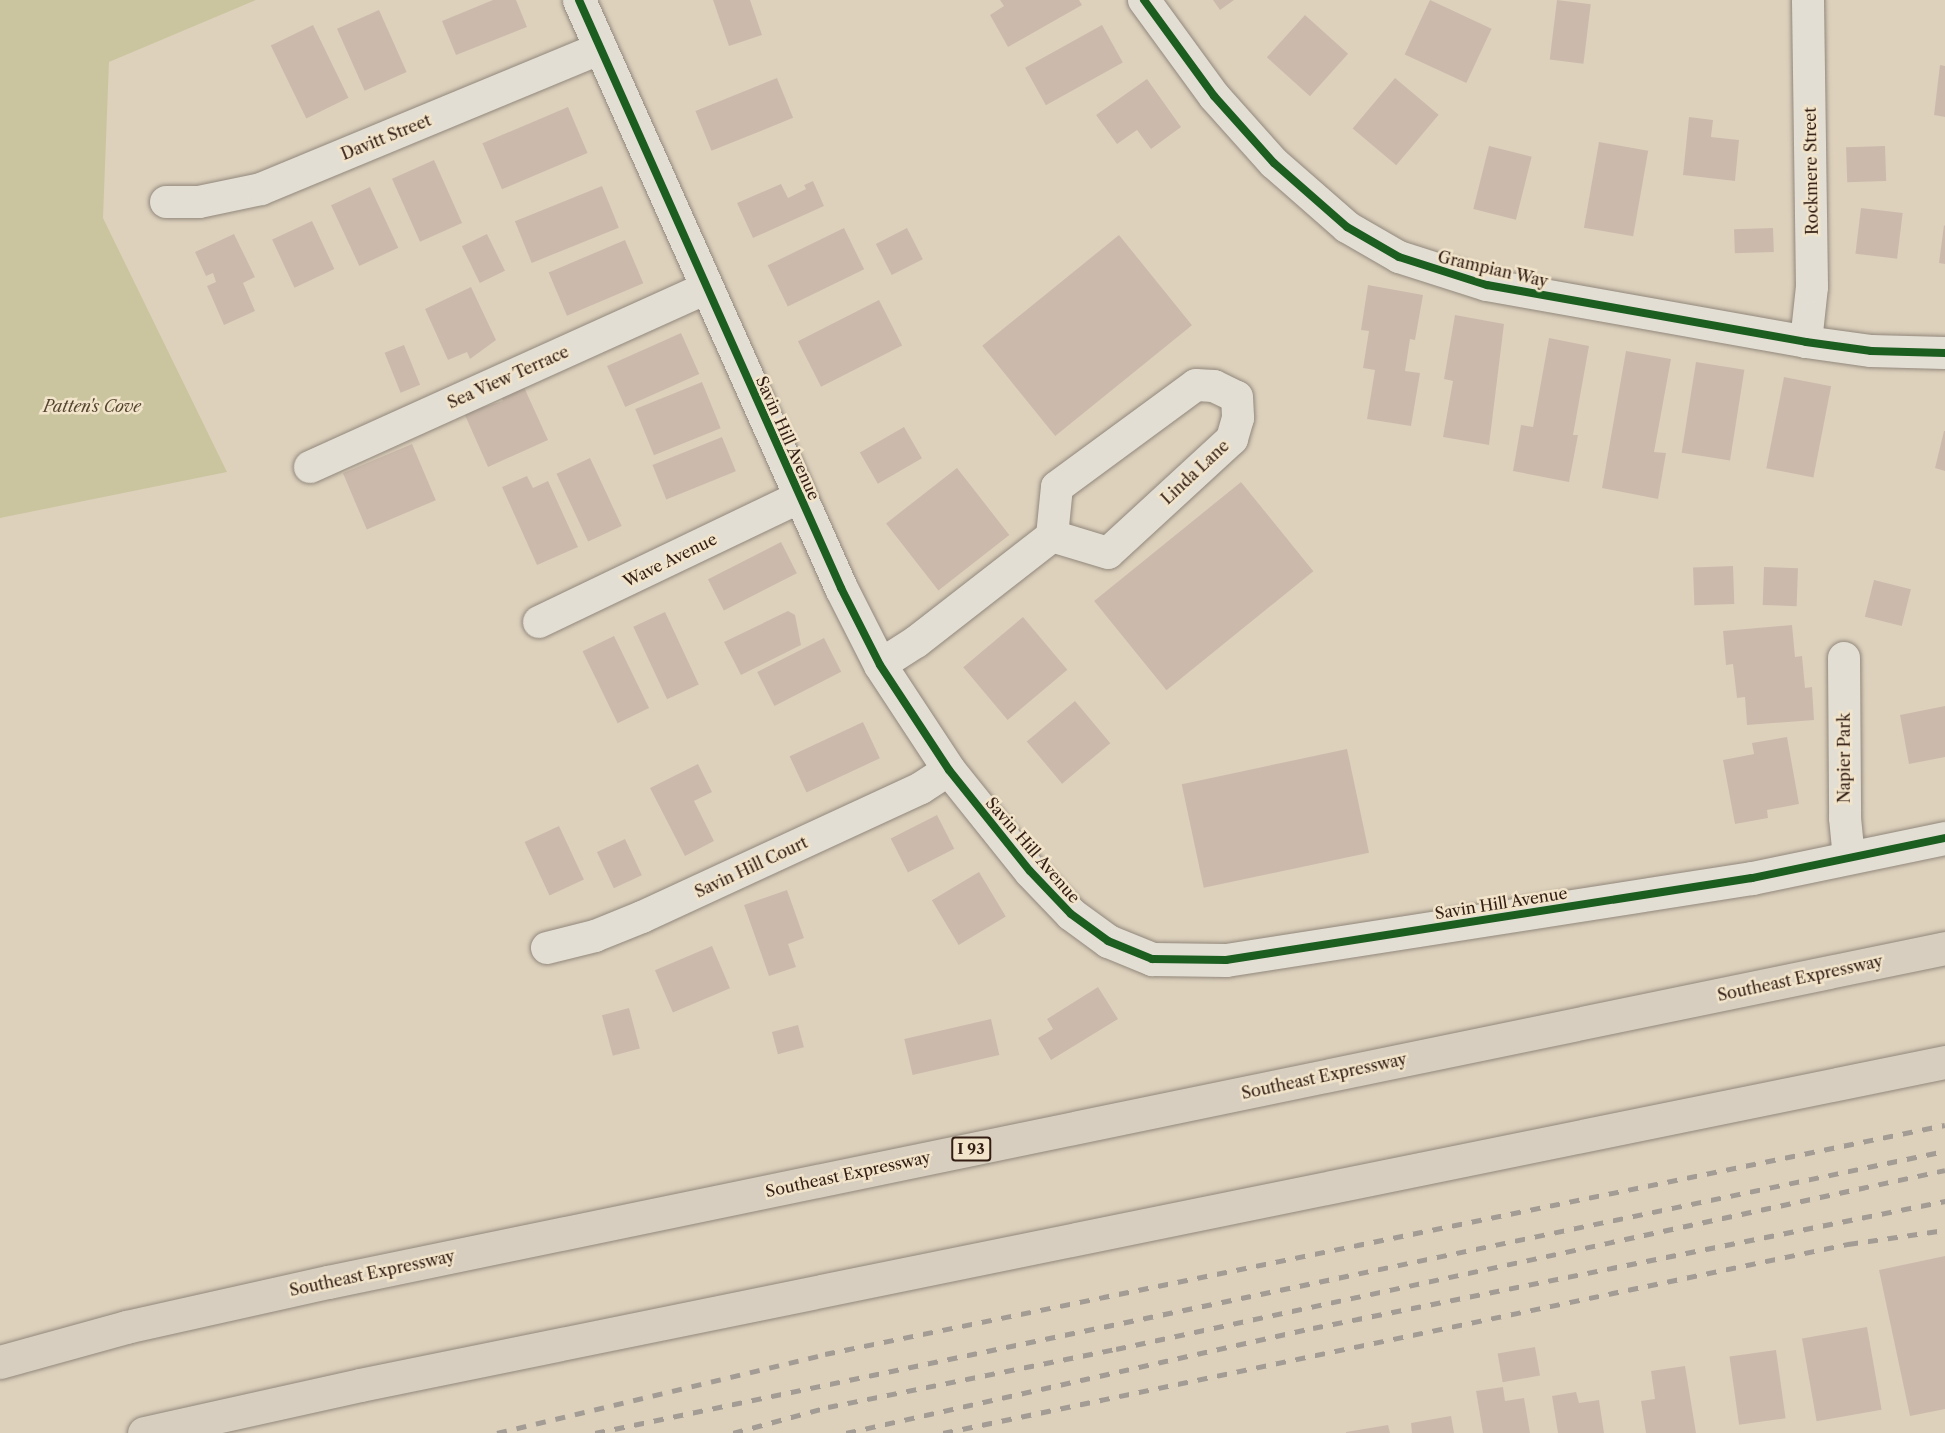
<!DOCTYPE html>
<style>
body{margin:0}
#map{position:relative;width:1945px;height:1433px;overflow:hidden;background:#ddd1bc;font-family:"Libre Caslon Text",serif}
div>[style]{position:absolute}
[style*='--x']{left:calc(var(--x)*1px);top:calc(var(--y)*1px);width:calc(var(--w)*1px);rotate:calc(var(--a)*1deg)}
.green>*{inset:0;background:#cac59f}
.building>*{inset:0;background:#cbbaac;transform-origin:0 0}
.roads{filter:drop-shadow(0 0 2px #92887c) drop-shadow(0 0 2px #92887c)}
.street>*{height:32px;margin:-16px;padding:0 16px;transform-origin:16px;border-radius:16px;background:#e3ded3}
.secondary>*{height:33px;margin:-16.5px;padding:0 16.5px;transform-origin:16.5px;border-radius:16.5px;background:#e3ded3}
.highway>*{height:33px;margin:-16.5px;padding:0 16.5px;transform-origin:16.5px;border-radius:16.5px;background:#d7cebf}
.rail>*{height:4.5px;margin-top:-2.25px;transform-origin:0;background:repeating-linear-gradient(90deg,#a39c94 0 10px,transparent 0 20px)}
.cycleway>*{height:8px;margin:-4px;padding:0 4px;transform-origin:4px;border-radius:4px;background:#1b5e20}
span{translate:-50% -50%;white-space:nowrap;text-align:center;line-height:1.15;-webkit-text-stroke:5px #f1e4ca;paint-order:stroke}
.shield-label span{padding:2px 4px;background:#f1e4ca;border:2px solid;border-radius:4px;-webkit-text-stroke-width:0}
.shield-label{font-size:15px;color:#331d13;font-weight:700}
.street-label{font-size:16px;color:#331d13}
.park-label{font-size:16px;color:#554530;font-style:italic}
</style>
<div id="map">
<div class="green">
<div style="clip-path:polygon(0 0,256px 0,109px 62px,103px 218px,227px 472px,0 518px)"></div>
</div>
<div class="building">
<div style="clip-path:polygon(493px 0,516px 0,527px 27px,456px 55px,442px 21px)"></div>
<div style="clip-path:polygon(713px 0,750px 0,762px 35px,729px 46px)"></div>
<div style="clip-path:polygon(1000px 0,1079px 0,1082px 5px,1008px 47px,990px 15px,1004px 6px)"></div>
<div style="clip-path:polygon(1213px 0,1234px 0,1220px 10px)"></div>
<div style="left:1430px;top:0;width:68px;height:60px;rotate:25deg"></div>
<div style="left:1557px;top:0;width:34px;height:60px;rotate:7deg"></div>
<div style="left:379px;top:10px;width:68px;height:46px;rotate:66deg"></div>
<div style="left:1305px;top:15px;width:58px;height:57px;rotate:42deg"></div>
<div style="left:313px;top:25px;width:81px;height:47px;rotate:64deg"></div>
<div style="left:1102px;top:25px;width:43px;height:88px;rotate:61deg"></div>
<div style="clip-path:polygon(1940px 65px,1945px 66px,1945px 117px,1934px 115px)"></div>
<div style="left:777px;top:78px;width:43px;height:88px;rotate:68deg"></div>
<div style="left:1395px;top:78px;width:57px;height:66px;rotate:40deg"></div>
<div style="clip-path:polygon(1147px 79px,1181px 127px,1151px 149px,1137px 130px,1117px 144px,1096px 115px)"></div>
<div style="left:568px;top:107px;width:50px;height:93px;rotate:67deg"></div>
<div style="clip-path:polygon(1689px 117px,1713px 120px,1711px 137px,1739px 140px,1735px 181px,1683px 175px)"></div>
<div style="left:1599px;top:142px;width:50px;height:87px;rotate:10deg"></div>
<div style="left:1489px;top:146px;width:44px;height:65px;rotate:14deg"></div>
<div style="left:1885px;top:146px;width:35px;height:39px;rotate:88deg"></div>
<div style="left:434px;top:160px;width:69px;height:46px;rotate:66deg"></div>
<div style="clip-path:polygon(813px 181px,824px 206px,753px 238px,737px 203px,781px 184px,788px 198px,806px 189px,804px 185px)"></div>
<div style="left:602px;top:186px;width:45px;height:94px;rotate:68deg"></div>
<div style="left:370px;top:187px;width:67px;height:43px;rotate:65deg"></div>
<div style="left:1861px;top:208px;width:42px;height:46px;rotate:7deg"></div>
<div style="left:312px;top:221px;width:53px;height:44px;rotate:65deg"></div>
<div style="clip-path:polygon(1944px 225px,1945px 226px,1945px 264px,1939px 263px)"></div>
<div style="left:844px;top:228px;width:46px;height:85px;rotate:64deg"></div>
<div style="left:907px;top:228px;width:35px;height:35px;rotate:63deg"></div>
<div style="left:1773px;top:228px;width:24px;height:39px;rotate:88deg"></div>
<div style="clip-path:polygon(234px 234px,255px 277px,243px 283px,255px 311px,224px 325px,207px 286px,216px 282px,213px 273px,206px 276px,195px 252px)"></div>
<div style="left:487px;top:234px;width:41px;height:28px;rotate:64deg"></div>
<div style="left:1119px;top:235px;width:116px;height:176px;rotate:51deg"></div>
<div style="left:625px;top:240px;width:47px;height:83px;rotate:67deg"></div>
<div style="clip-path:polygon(1368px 285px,1423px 295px,1415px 340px,1410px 339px,1405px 371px,1420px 373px,1411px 426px,1367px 419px,1375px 370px,1363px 368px,1369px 331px,1361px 330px)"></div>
<div style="clip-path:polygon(471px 287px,496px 340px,470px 359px,467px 352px,448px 360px,425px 309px)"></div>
<div style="left:879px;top:300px;width:51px;height:91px;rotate:63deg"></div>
<div style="clip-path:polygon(1455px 315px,1504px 324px,1489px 445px,1443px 437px,1453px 381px,1444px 379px)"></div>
<div style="left:681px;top:333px;width:45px;height:81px;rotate:66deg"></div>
<div style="clip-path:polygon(1549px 338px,1589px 346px,1573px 435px,1578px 435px,1569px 482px,1513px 471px,1521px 425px,1533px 427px)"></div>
<div style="left:404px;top:345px;width:43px;height:21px;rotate:68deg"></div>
<div style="clip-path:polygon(1626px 351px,1671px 359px,1654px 452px,1666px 453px,1658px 499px,1602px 488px)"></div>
<div style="left:1696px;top:362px;width:49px;height:92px;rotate:9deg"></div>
<div style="left:1784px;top:377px;width:48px;height:93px;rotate:11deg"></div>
<div style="left:702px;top:382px;width:50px;height:72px;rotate:68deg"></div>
<div style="clip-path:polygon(523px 385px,548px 440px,488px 467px,464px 413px,503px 401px,501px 395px)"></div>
<div style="left:904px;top:427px;width:36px;height:51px;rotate:60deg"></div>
<div style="clip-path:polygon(1944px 431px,1945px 431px,1945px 471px,1935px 468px)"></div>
<div style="left:722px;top:437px;width:37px;height:75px;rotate:68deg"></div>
<div style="left:412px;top:444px;width:61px;height:75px;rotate:67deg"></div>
<div style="left:590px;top:458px;width:75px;height:37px;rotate:65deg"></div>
<div style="left:957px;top:468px;width:85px;height:90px;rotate:52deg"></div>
<div style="clip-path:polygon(527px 476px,533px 488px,548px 481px,578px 547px,537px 565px,502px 487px)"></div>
<div style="left:1241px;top:482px;width:115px;height:189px;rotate:51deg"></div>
<div style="left:781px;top:542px;width:35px;height:82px;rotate:63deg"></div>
<div style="left:1733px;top:566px;width:38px;height:40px;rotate:88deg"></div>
<div style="left:1764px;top:567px;width:34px;height:38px;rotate:2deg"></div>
<div style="left:1874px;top:580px;width:38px;height:38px;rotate:14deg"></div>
<div style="clip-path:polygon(788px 611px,795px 615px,801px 645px,741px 675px,724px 642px)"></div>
<div style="left:665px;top:612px;width:80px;height:35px;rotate:65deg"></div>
<div style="left:1023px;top:617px;width:69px;height:78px;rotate:50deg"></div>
<div style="clip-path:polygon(1792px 625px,1795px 657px,1802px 656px,1805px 688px,1812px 687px,1814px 720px,1747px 725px,1745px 697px,1737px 698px,1733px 664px,1726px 665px,1723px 631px)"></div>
<div style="left:614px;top:636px;width:80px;height:35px;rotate:64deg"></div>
<div style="left:824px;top:638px;width:38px;height:75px;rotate:63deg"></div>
<div style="left:1075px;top:701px;width:55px;height:63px;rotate:50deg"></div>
<div style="clip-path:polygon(1945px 706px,1945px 757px,1909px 764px,1900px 715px)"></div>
<div style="left:863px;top:722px;width:40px;height:81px;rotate:65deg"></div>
<div style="clip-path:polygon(1787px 737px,1799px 804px,1767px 810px,1768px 818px,1735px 824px,1723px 760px,1754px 754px,1752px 743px)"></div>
<div style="left:1347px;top:749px;width:106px;height:169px;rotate:78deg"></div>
<div style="clip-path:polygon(698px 764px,712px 792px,694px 801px,714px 841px,685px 856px,650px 788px)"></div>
<div style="left:937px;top:815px;width:38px;height:52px;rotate:63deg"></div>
<div style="left:559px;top:826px;width:59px;height:38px;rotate:65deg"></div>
<div style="left:625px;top:839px;width:40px;height:31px;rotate:65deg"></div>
<div style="left:979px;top:872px;width:52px;height:55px;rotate:59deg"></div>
<div style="clip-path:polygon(787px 890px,804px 938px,788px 944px,796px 967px,769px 976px,744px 905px)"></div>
<div style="left:712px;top:946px;width:46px;height:62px;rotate:67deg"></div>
<div style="clip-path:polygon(1098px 987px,1118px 1019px,1051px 1060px,1038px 1038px,1053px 1029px,1047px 1019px)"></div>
<div style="left:629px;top:1008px;width:42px;height:28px;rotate:75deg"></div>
<div style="left:991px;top:1019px;width:37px;height:89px;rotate:77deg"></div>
<div style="left:798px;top:1025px;width:23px;height:27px;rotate:75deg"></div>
<div style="clip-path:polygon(1945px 1256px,1945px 1409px,1910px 1416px,1879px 1270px)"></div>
<div style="left:1867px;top:1327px;width:84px;height:66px;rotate:80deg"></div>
<div style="left:1535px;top:1347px;width:29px;height:38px;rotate:80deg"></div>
<div style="left:1776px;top:1350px;width:69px;height:47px;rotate:82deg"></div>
<div style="clip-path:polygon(1685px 1366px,1696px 1433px,1646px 1433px,1641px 1401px,1655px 1399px,1651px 1371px)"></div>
<div style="clip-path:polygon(1503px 1387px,1505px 1401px,1524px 1398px,1530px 1433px,1483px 1433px,1476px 1391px)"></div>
<div style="clip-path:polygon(1576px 1392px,1579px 1403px,1599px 1400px,1604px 1433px,1558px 1433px,1552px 1396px)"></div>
<div style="clip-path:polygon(1451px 1416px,1454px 1433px,1412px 1433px,1411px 1423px)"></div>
<div style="clip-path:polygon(1388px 1425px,1390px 1433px,1346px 1433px,1346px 1432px)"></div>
</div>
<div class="roads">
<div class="street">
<div style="--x:1144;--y:0;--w:119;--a:53.9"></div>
<div style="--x:1214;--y:96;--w:90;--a:48.2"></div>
<div style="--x:1274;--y:163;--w:97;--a:41.2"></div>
<div style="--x:1347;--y:227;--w:60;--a:30"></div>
<div style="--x:1399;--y:257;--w:92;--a:17.7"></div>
<div style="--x:1487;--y:285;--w:324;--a:10.1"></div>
<div style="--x:1806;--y:342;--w:66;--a:7.9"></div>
<div style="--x:1871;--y:351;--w:74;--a:1.5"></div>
<div style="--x:166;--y:202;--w:33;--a:0"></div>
<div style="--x:199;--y:202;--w:63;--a:-11.8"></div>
<div style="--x:261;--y:189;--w:368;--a:-22.5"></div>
<div style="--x:1806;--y:342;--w:55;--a:-83.8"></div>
<div style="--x:1812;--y:287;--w:287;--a:-90.8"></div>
<div style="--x:310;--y:467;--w:435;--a:-24.3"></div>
<div style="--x:539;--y:622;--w:289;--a:-25.6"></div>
<div style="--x:1844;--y:658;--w:160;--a:89.6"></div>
<div style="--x:1845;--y:818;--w:40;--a:84.3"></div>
<div style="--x:880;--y:665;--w:43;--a:-32.6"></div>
<div style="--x:916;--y:642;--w:172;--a:-37.9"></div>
<div style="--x:1052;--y:536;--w:49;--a:-84.2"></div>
<div style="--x:1057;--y:487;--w:172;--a:-36.3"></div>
<div style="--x:1196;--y:385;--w:18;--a:3"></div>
<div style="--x:1214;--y:386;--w:25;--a:26"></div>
<div style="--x:1237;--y:397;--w:21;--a:87"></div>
<div style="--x:1238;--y:418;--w:22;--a:106"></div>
<div style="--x:1232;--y:439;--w:168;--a:137.4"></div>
<div style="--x:1108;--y:553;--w:59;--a:-163.1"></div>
<div style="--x:547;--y:948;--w:49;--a:-14"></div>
<div style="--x:595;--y:936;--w:51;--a:-22"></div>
<div style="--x:642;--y:917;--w:307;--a:-24.8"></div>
<div style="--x:921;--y:788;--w:33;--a:-33"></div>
</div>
<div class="secondary">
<div style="--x:579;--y:0;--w:644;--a:65.98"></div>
<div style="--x:841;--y:588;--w:86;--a:63.1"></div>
<div style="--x:880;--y:665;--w:126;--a:56.7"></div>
<div style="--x:949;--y:770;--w:129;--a:51.3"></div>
<div style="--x:1030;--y:871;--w:59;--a:46.4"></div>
<div style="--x:1071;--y:914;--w:46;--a:36.1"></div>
<div style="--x:1108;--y:941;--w:48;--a:22.2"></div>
<div style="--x:1152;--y:959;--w:74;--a:0.8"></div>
<div style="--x:1226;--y:960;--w:532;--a:-8.86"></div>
<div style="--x:1752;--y:878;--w:197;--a:-11.7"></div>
</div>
<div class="highway">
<div style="--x:0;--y:1362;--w:131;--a:-15.5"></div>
<div style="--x:126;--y:1327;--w:207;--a:-12.6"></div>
<div style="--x:328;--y:1282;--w:1651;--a:-11.67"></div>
<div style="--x:144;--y:1433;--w:221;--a:-12.5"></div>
<div style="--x:360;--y:1385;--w:1618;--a:-11.52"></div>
</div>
</div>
<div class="rail">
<div style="--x:497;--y:1433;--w:337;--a:-13.5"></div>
<div style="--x:825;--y:1354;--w:1143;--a:-11.56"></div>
<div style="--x:595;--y:1433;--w:1379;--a:-11.8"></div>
<div style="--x:733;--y:1433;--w:98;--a:-15.3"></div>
<div style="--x:828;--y:1407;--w:294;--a:-11.4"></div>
<div style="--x:1116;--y:1349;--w:848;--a:-12.18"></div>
<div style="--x:846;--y:1433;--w:479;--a:-12.7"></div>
<div style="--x:1313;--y:1328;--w:645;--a:-11.36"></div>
<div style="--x:943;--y:1433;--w:925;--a:-11.8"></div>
<div style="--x:1848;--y:1244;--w:98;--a:-8.2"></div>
</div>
<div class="cycleway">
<div style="--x:579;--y:0;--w:644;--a:65.98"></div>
<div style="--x:841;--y:588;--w:86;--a:63.1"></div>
<div style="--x:880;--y:665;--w:126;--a:56.7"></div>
<div style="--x:949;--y:770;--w:129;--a:51.3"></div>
<div style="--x:1030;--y:871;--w:59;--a:46.4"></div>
<div style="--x:1071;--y:914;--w:46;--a:36.1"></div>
<div style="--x:1108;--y:941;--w:48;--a:22.2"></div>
<div style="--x:1152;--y:959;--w:74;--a:0.8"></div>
<div style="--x:1226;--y:960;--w:532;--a:-8.86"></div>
<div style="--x:1752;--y:878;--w:197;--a:-11.7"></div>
<div style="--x:1144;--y:0;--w:119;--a:53.9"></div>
<div style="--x:1214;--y:96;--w:90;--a:48.2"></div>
<div style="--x:1274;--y:163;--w:97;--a:41.2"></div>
<div style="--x:1347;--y:227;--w:60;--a:30"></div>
<div style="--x:1399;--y:257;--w:92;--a:17.7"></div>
<div style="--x:1487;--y:285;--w:324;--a:10.1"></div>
<div style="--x:1806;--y:342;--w:66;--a:7.9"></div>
<div style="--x:1871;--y:351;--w:74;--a:1.5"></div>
</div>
<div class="shield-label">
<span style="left:971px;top:1149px">I 93</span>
</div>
<div class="street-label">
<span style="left:386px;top:137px;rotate:-22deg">Davitt Street</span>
<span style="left:1811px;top:171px;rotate:-91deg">Rockmere Street</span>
<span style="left:1493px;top:269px;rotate:13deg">Grampian Way</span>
<span style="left:508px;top:377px;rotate:-24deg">Sea View Terrace</span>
<span style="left:788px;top:438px;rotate:66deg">Savin Hill Avenue</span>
<span style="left:1195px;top:472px;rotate:-43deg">Linda Lane</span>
<span style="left:670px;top:560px;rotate:-26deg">Wave Avenue</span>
<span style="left:1844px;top:758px;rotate:-90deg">Napier Park</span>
<span style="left:1033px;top:850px;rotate:49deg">Savin Hill Avenue</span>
<span style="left:751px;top:867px;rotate:-25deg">Savin Hill Court</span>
<span style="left:1501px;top:903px;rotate:-9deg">Savin Hill Avenue</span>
<span style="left:1800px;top:978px;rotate:-12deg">Southeast Expressway</span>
<span style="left:1324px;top:1076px;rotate:-12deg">Southeast Expressway</span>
<span style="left:848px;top:1174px;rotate:-12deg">Southeast Expressway</span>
<span style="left:372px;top:1273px;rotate:-12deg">Southeast Expressway</span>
</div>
<div class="park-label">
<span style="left:92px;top:406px">Patten's Cove</span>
</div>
</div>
